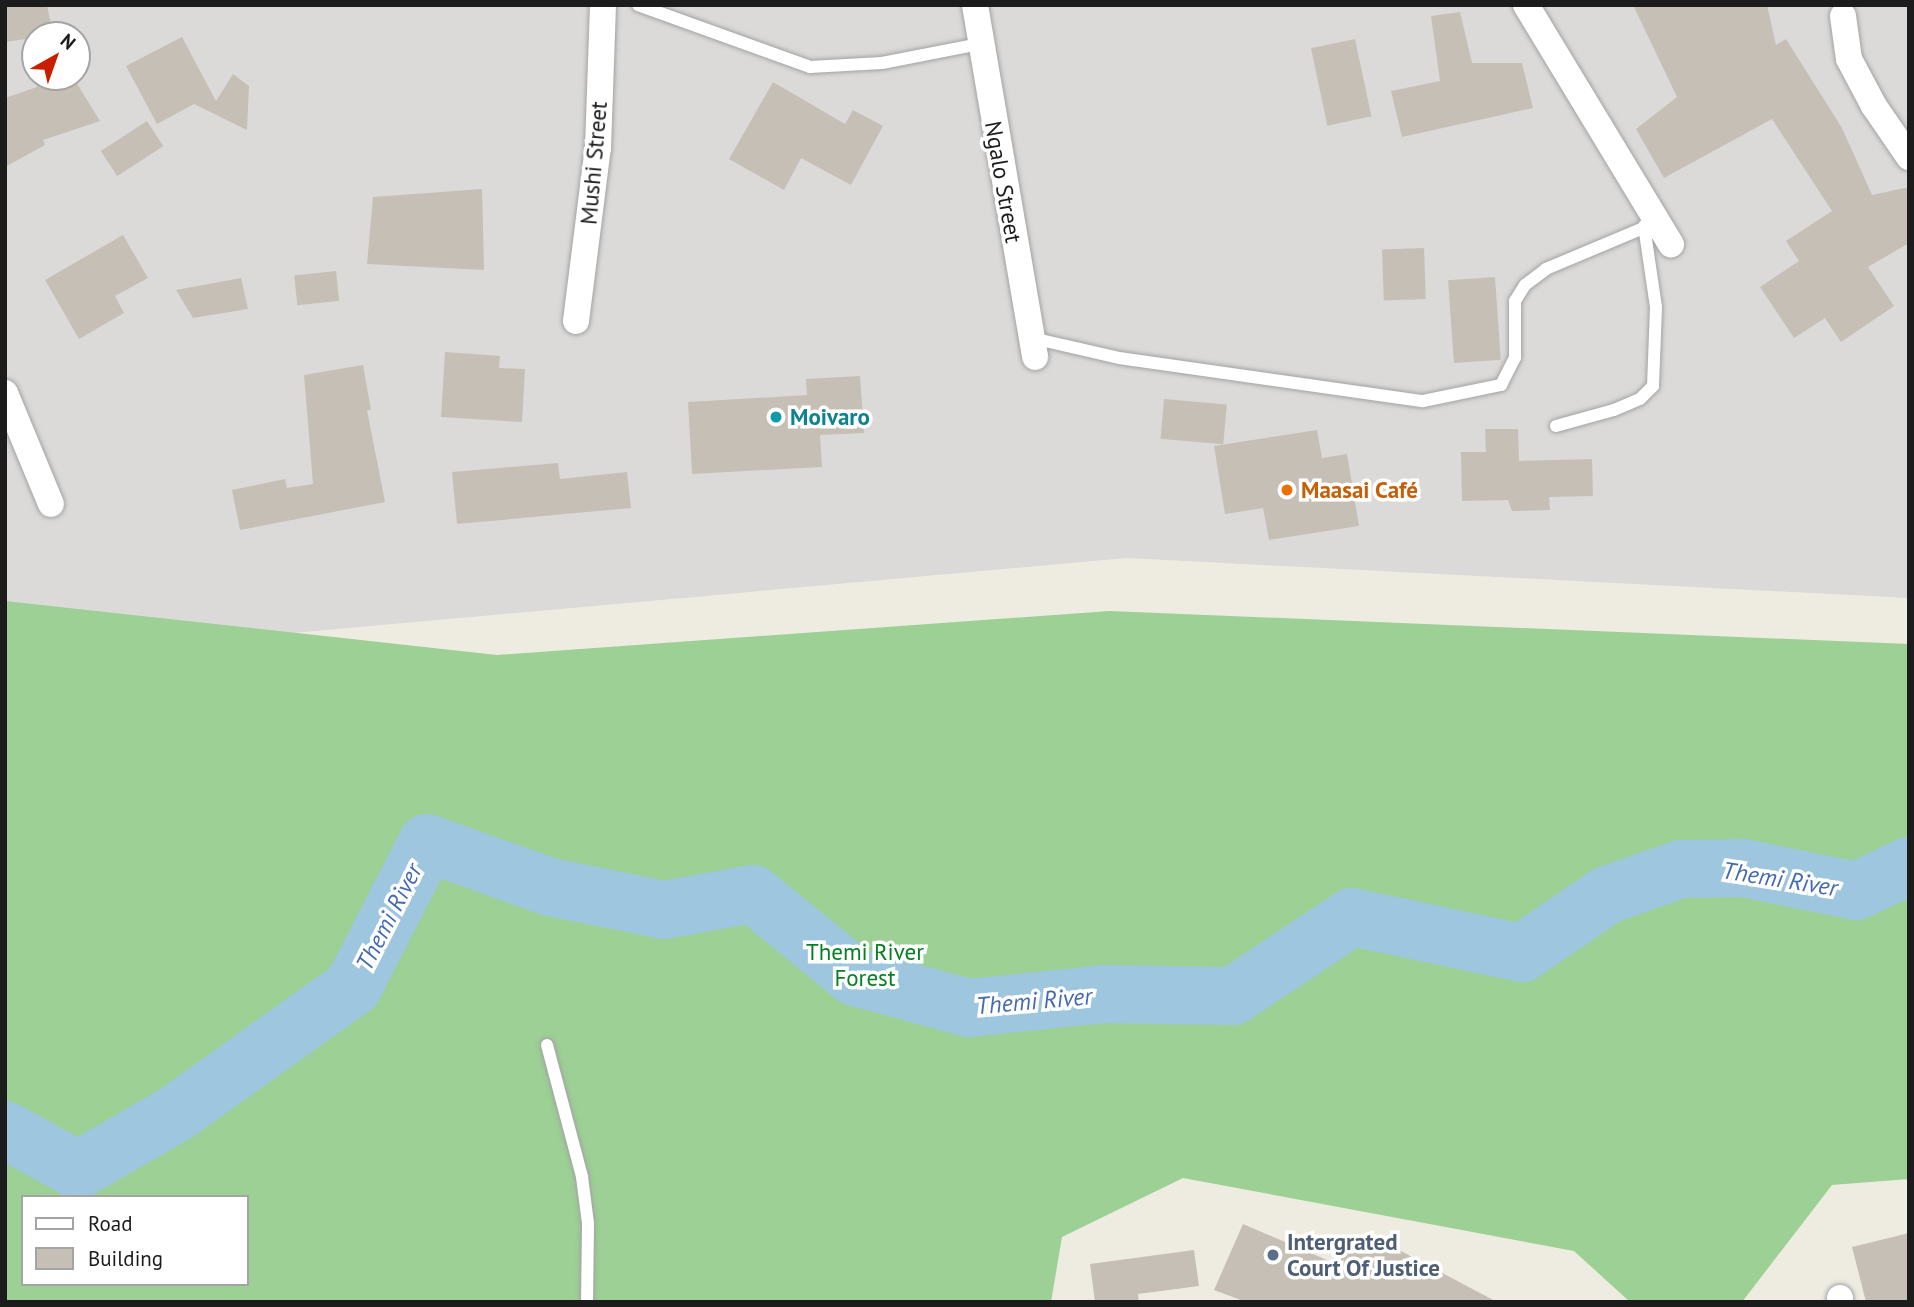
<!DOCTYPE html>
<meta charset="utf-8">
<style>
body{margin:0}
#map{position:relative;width:1914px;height:1307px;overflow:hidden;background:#eeece1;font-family:"PT Sans",sans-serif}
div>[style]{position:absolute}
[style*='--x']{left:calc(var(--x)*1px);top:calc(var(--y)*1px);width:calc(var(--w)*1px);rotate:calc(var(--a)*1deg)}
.residential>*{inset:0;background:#dbdad9}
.forest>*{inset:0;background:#9cd094}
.river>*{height:58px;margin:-29px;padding:0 29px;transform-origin:29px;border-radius:29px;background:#9fc6df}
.building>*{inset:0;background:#c6bfb5;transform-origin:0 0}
.roads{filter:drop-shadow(0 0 2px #a3a3a3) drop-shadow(0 0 2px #a3a3a3)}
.service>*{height:12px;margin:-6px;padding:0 6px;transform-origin:6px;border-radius:6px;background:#fff}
.minor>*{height:26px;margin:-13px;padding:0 13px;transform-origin:13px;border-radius:13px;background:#fff}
.dots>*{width:19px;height:19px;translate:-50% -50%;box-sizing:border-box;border:4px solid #fff;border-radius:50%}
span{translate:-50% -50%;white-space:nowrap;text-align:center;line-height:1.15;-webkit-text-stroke:7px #fff;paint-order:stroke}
.street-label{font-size:23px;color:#1c1c1c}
.culture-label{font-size:23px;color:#0d838f;font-weight:700}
.left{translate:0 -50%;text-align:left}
.food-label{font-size:23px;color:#c56008;font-weight:700}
.park-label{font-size:23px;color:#067f23}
.service-label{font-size:23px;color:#4e5e75;font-weight:700}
.water-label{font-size:24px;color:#456ab0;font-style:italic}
.frame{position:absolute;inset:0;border:7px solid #1c1c1c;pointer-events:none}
.legend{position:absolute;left:21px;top:1195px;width:228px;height:91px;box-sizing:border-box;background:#fff;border:2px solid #a4a4a4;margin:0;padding:9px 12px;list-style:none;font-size:21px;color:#1c1c1c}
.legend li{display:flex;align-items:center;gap:14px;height:35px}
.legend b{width:35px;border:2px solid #a4a4a4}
.north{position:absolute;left:21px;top:21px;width:70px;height:70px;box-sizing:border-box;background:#fff;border:2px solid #a4a4a4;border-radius:50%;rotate:40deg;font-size:19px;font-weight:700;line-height:28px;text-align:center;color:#1c1c1c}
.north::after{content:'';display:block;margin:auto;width:24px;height:32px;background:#c91f00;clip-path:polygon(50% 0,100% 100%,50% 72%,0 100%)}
</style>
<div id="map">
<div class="residential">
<div style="clip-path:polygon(evenodd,5px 5px,1909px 5px,1909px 598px,1127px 558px,5px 659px,5px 5px,35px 35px,77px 35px,77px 77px,35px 77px,35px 35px)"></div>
</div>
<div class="forest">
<div style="clip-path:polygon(evenodd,5px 601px,497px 655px,1110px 611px,1909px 644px,1909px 1179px,1832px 1185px,1742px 1302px,1630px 1302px,1574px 1251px,1183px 1178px,1062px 1237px,1051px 1302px,5px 1302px,5px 601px,23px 1197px,247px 1197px,247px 1284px,23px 1284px,23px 1197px)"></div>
</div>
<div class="river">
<div style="--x:5;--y:1130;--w:83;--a:28.7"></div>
<div style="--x:78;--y:1170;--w:112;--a:-30"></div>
<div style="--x:175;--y:1114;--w:219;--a:-35.5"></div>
<div style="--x:353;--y:987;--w:162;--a:-62.8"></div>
<div style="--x:427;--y:843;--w:131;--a:19.7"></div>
<div style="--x:550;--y:887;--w:116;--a:11.4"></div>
<div style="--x:664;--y:910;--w:90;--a:-10.2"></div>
<div style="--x:753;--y:894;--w:132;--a:39.1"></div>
<div style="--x:855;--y:977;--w:118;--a:15.2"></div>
<div style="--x:969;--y:1008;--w:137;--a:-5.9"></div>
<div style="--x:1105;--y:994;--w:128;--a:0.9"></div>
<div style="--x:1233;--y:996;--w:143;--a:-33.6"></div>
<div style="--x:1352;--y:917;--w:174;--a:12"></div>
<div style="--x:1522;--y:953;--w:103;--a:-34.3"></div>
<div style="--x:1607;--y:895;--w:78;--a:-19.4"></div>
<div style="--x:1681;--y:869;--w:62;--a:-0.9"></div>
<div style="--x:1743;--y:868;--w:115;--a:11.5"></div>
<div style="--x:1856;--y:891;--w:59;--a:-25.3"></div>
</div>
<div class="building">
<div style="clip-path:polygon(5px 5px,47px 5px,53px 35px,5px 42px)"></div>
<div style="clip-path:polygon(1633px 5px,1767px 5px,1776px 45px,1786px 39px,1842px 128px,1872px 195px,1909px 187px,1909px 243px,1868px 267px,1894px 306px,1841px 342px,1825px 318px,1794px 338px,1760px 287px,1799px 261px,1786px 241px,1832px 211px,1772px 119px,1664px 178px,1636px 129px,1677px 97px)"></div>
<div style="clip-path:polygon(1460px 12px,1472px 63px,1522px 63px,1533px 108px,1402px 137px,1391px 91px,1440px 81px,1431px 16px)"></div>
<div style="clip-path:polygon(182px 37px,216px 101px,233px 74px,249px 86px,247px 130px,194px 104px,157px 124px,126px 66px)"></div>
<div style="left:1355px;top:39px;width:79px;height:45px;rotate:78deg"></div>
<div style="clip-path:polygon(46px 77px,73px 77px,100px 121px,43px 140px,45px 145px,5px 167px,5px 98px,37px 87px,35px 81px)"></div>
<div style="clip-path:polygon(773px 82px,845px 124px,853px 110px,883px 126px,851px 185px,801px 158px,784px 190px,729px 159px)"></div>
<div style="left:147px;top:121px;width:30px;height:55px;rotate:57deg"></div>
<div style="clip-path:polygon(482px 189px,484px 270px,367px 264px,373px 197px)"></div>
<div style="clip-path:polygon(123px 235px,148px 278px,115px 296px,124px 313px,79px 339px,45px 280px)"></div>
<div style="left:1424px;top:248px;width:51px;height:42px;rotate:88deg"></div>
<div style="left:336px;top:271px;width:30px;height:42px;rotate:84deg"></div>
<div style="left:1495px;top:277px;width:83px;height:47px;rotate:86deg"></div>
<div style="clip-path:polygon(241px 278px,248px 309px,193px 318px,176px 290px)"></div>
<div style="clip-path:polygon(445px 352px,500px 356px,499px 368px,525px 369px,522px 422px,441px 417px)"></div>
<div style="clip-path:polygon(363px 365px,371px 410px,367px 410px,385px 502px,240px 530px,232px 490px,285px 479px,287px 488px,313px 484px,304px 375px)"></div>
<div style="clip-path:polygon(860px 376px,864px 433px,820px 435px,822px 467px,692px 474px,688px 402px,807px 395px,806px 379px)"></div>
<div style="left:1164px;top:399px;width:63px;height:40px;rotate:5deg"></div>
<div style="clip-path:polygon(1485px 429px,1518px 429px,1519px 461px,1592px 459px,1593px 496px,1549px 497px,1550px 510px,1512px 511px,1508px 500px,1462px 501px,1461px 452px,1486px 452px)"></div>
<div style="clip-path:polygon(1317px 430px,1322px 458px,1347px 454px,1359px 526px,1269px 540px,1263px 508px,1225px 514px,1214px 446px)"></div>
<div style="clip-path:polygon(558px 463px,560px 479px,627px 472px,631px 508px,457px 524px,452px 472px)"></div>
<div style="clip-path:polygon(1243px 1224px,1334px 1263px,1344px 1247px,1384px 1242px,1497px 1302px,1246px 1302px,1214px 1290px)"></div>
<div style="clip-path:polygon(1909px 1233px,1909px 1302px,1866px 1302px,1852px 1247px)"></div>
<div style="clip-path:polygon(1194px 1250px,1199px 1286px,1138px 1294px,1139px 1302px,1095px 1302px,1090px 1264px)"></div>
</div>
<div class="roads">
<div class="service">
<div style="--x:638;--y:5;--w:183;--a:19.8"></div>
<div style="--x:810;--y:67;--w:72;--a:-3.2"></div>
<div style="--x:882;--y:63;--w:100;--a:-11"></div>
<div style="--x:1032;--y:338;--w:89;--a:12.9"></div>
<div style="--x:1119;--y:358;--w:307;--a:8.1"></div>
<div style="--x:1423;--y:401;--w:80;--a:-11.6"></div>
<div style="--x:1501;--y:385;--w:30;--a:-63"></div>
<div style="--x:1515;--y:358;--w:57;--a:-90"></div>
<div style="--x:1515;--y:301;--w:19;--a:-58"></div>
<div style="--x:1525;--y:285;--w:26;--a:-37"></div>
<div style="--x:1546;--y:269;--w:121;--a:-22.8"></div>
<div style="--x:1556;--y:426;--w:60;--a:-15.4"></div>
<div style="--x:1614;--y:410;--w:28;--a:-23"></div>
<div style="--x:1640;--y:399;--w:18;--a:-45"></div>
<div style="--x:1653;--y:386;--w:79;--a:-87.8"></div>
<div style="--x:1656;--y:307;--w:82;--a:-98.4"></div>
<div style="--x:547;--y:1045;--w:137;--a:75.1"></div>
<div style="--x:582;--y:1177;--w:46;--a:82.6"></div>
<div style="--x:588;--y:1223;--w:79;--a:90.7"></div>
</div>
<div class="minor">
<div style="--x:975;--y:5;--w:357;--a:80.3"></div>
<div style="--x:1526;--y:5;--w:280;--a:58.8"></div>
<div style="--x:1843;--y:16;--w:43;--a:82.1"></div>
<div style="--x:1849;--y:59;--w:53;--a:62"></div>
<div style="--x:1874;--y:106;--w:62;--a:55.5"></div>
<div style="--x:576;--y:321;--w:174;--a:-82.8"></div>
<div style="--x:598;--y:148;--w:143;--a:-88"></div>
<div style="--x:5;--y:393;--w:120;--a:67.5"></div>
<div style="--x:1840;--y:1298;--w:4;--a:90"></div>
</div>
</div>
<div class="dots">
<div style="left:776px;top:417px;background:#0f9aa8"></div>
<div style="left:1287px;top:490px;background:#e8710a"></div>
<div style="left:1273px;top:1255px;background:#5c6f8a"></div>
</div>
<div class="street-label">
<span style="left:594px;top:163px;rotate:-85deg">Mushi Street</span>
<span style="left:1003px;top:182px;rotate:80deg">Ngalo Street</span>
</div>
<div class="culture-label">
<span class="left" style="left:790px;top:417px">Moivaro</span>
</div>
<div class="food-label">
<span class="left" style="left:1301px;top:490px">Maasai Café</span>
</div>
<div class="park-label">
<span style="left:865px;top:965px">Themi River<br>Forest</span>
</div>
<div class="service-label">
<span class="left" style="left:1287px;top:1255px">Intergrated<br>Court Of Justice</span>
</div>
<div class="water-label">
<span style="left:1780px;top:879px;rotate:9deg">Themi River</span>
<span style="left:389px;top:917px;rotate:-63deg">Themi River</span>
<span style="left:1034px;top:1001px;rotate:-5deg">Themi River</span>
</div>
<div class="frame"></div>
<ul class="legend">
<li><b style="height:9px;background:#fff"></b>Road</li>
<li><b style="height:19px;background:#c6bfb5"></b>Building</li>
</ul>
<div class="north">N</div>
</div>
